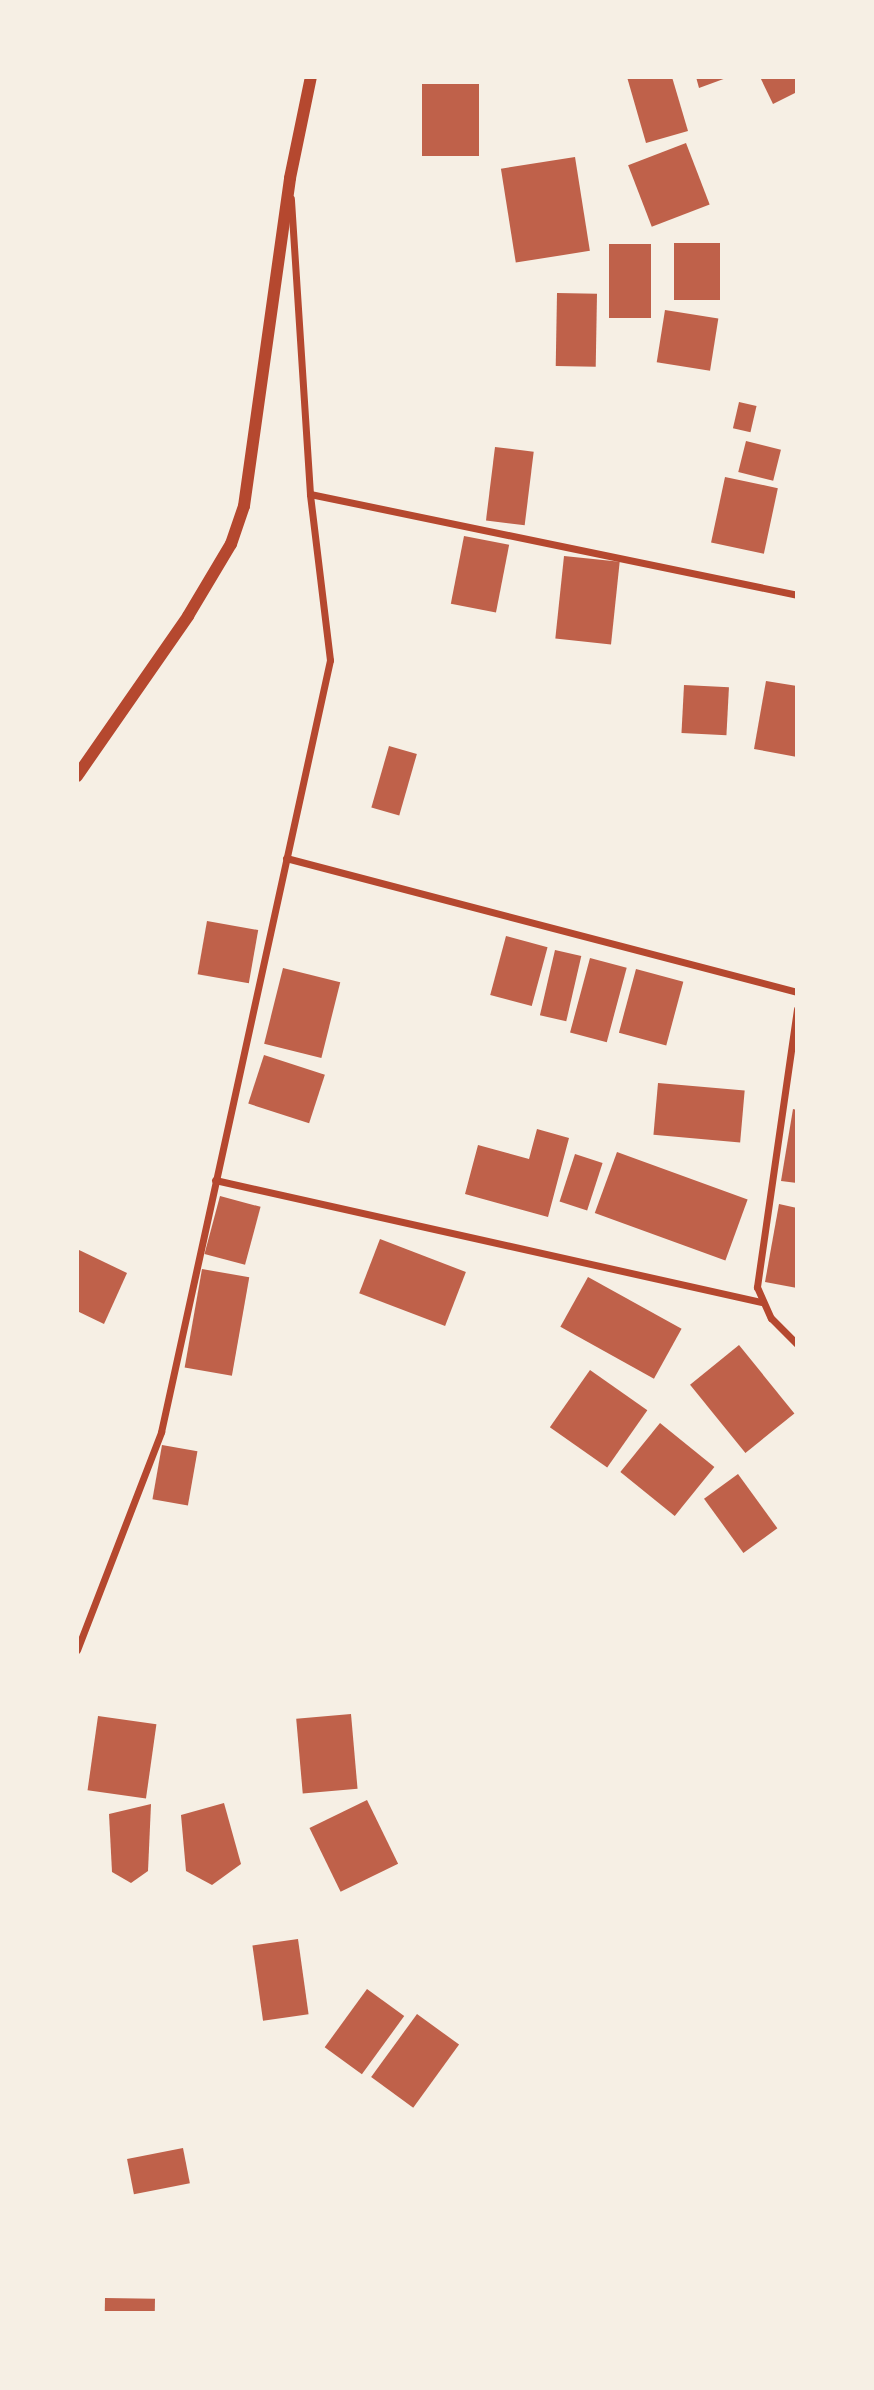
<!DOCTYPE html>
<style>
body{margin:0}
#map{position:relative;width:874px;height:2390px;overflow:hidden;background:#f6efe4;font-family:"Archivo Narrow",sans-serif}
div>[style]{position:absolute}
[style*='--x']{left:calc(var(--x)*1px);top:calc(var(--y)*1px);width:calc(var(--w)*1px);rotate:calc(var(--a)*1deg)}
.building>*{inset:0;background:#bf614a;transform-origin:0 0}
.minor>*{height:7px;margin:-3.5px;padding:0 3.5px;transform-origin:3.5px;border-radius:3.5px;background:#b5482f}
.tertiary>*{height:12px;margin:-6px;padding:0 6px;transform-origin:6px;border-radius:6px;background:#b5482f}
span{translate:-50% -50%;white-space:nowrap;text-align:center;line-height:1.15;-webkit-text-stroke:7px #f6efe4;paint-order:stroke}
.frame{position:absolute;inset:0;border:79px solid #f6efe4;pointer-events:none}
</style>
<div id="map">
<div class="building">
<div style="clip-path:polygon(627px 77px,672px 77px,688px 131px,646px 143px)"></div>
<div style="clip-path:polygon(696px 77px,729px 77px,699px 88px)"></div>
<div style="clip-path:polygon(760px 77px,797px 77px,797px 92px,773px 104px)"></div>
<div style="left:422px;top:84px;width:57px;height:72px"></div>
<div style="left:686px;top:143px;width:66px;height:62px;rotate:69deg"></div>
<div style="left:575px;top:157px;width:95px;height:75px;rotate:81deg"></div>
<div style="left:674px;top:243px;width:46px;height:57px"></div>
<div style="left:609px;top:244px;width:42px;height:74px"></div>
<div style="left:557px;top:293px;width:40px;height:73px;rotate:1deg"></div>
<div style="left:665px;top:310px;width:54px;height:53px;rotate:9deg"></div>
<div style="left:739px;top:402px;width:18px;height:27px;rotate:13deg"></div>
<div style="left:746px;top:441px;width:36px;height:32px;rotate:14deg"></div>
<div style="left:495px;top:447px;width:39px;height:74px;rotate:7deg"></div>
<div style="left:725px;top:477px;width:54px;height:67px;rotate:12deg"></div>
<div style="left:464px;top:536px;width:46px;height:69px;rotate:11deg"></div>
<div style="left:564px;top:556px;width:56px;height:83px;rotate:6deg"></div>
<div style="clip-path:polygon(766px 681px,797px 686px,797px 757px,754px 749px)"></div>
<div style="left:684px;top:685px;width:45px;height:48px;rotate:3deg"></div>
<div style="left:389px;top:746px;width:29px;height:64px;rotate:16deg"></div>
<div style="left:207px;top:921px;width:52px;height:54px;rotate:10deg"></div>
<div style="left:506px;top:936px;width:43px;height:61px;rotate:15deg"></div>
<div style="left:555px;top:950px;width:27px;height:67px;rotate:13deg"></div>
<div style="left:590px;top:958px;width:38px;height:77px;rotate:15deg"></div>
<div style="left:283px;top:968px;width:59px;height:78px;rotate:14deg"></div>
<div style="left:636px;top:969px;width:49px;height:66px;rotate:15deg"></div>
<div style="left:264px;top:1055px;width:64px;height:51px;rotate:18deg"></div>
<div style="left:658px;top:1083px;width:87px;height:52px;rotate:5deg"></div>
<div style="clip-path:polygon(793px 1109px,797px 1110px,797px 1183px,781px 1181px)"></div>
<div style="clip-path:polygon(537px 1129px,569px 1138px,548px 1217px,465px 1194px,478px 1145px,529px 1159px)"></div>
<div style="left:617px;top:1152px;width:139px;height:65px;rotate:20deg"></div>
<div style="left:575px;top:1154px;width:29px;height:50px;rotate:18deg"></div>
<div style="left:220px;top:1196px;width:42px;height:60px;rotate:15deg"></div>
<div style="clip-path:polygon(779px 1204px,797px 1208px,797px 1288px,765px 1282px)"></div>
<div style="left:380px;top:1239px;width:92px;height:58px;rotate:21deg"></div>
<div style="clip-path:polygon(77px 1249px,127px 1273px,104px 1324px,77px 1311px)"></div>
<div style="left:202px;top:1269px;width:48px;height:100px;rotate:10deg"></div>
<div style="left:588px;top:1277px;width:107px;height:57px;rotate:29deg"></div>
<div style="left:739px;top:1345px;width:88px;height:63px;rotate:51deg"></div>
<div style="left:590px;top:1370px;width:70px;height:70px;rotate:35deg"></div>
<div style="left:660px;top:1423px;width:70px;height:63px;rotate:39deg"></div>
<div style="left:162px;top:1445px;width:36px;height:55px;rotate:10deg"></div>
<div style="left:738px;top:1474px;width:67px;height:42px;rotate:54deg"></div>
<div style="left:351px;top:1714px;width:75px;height:55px;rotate:85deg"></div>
<div style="left:98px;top:1716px;width:59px;height:75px;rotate:8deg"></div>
<div style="left:367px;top:1800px;width:71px;height:64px;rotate:64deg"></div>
<div style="clip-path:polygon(224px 1803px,241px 1864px,212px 1885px,186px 1871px,181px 1815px)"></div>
<div style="clip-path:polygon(151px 1804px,148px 1871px,131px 1883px,112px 1872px,109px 1814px)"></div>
<div style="left:298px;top:1939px;width:76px;height:46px;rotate:82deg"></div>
<div style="left:367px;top:1989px;width:46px;height:72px;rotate:36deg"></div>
<div style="left:417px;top:2014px;width:52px;height:78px;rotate:36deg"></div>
<div style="left:183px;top:2148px;width:36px;height:57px;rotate:79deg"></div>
<div style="left:105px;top:2298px;width:50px;height:15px;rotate:1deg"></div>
</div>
<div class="minor">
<div style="--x:310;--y:494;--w:497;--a:11.7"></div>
<div style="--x:286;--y:858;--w:528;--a:14.69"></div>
<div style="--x:797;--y:1009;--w:281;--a:98.2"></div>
<div style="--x:757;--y:1287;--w:34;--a:66"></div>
<div style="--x:771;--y:1318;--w:37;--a:45"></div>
<div style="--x:215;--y:1180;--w:559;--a:12.6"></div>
<div style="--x:77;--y:1650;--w:234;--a:-68.9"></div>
<div style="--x:161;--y:1432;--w:790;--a:-77.65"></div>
<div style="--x:330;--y:660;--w:167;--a:-96.9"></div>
<div style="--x:310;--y:494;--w:296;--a:-93.7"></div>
</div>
<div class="tertiary">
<div style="--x:77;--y:776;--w:195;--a:-55.2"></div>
<div style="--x:188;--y:616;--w:84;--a:-59.2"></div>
<div style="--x:231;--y:544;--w:40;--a:-71.1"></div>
<div style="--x:244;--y:506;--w:331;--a:-82"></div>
<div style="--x:290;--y:178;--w:103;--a:-78.3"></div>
</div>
<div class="frame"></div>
</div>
